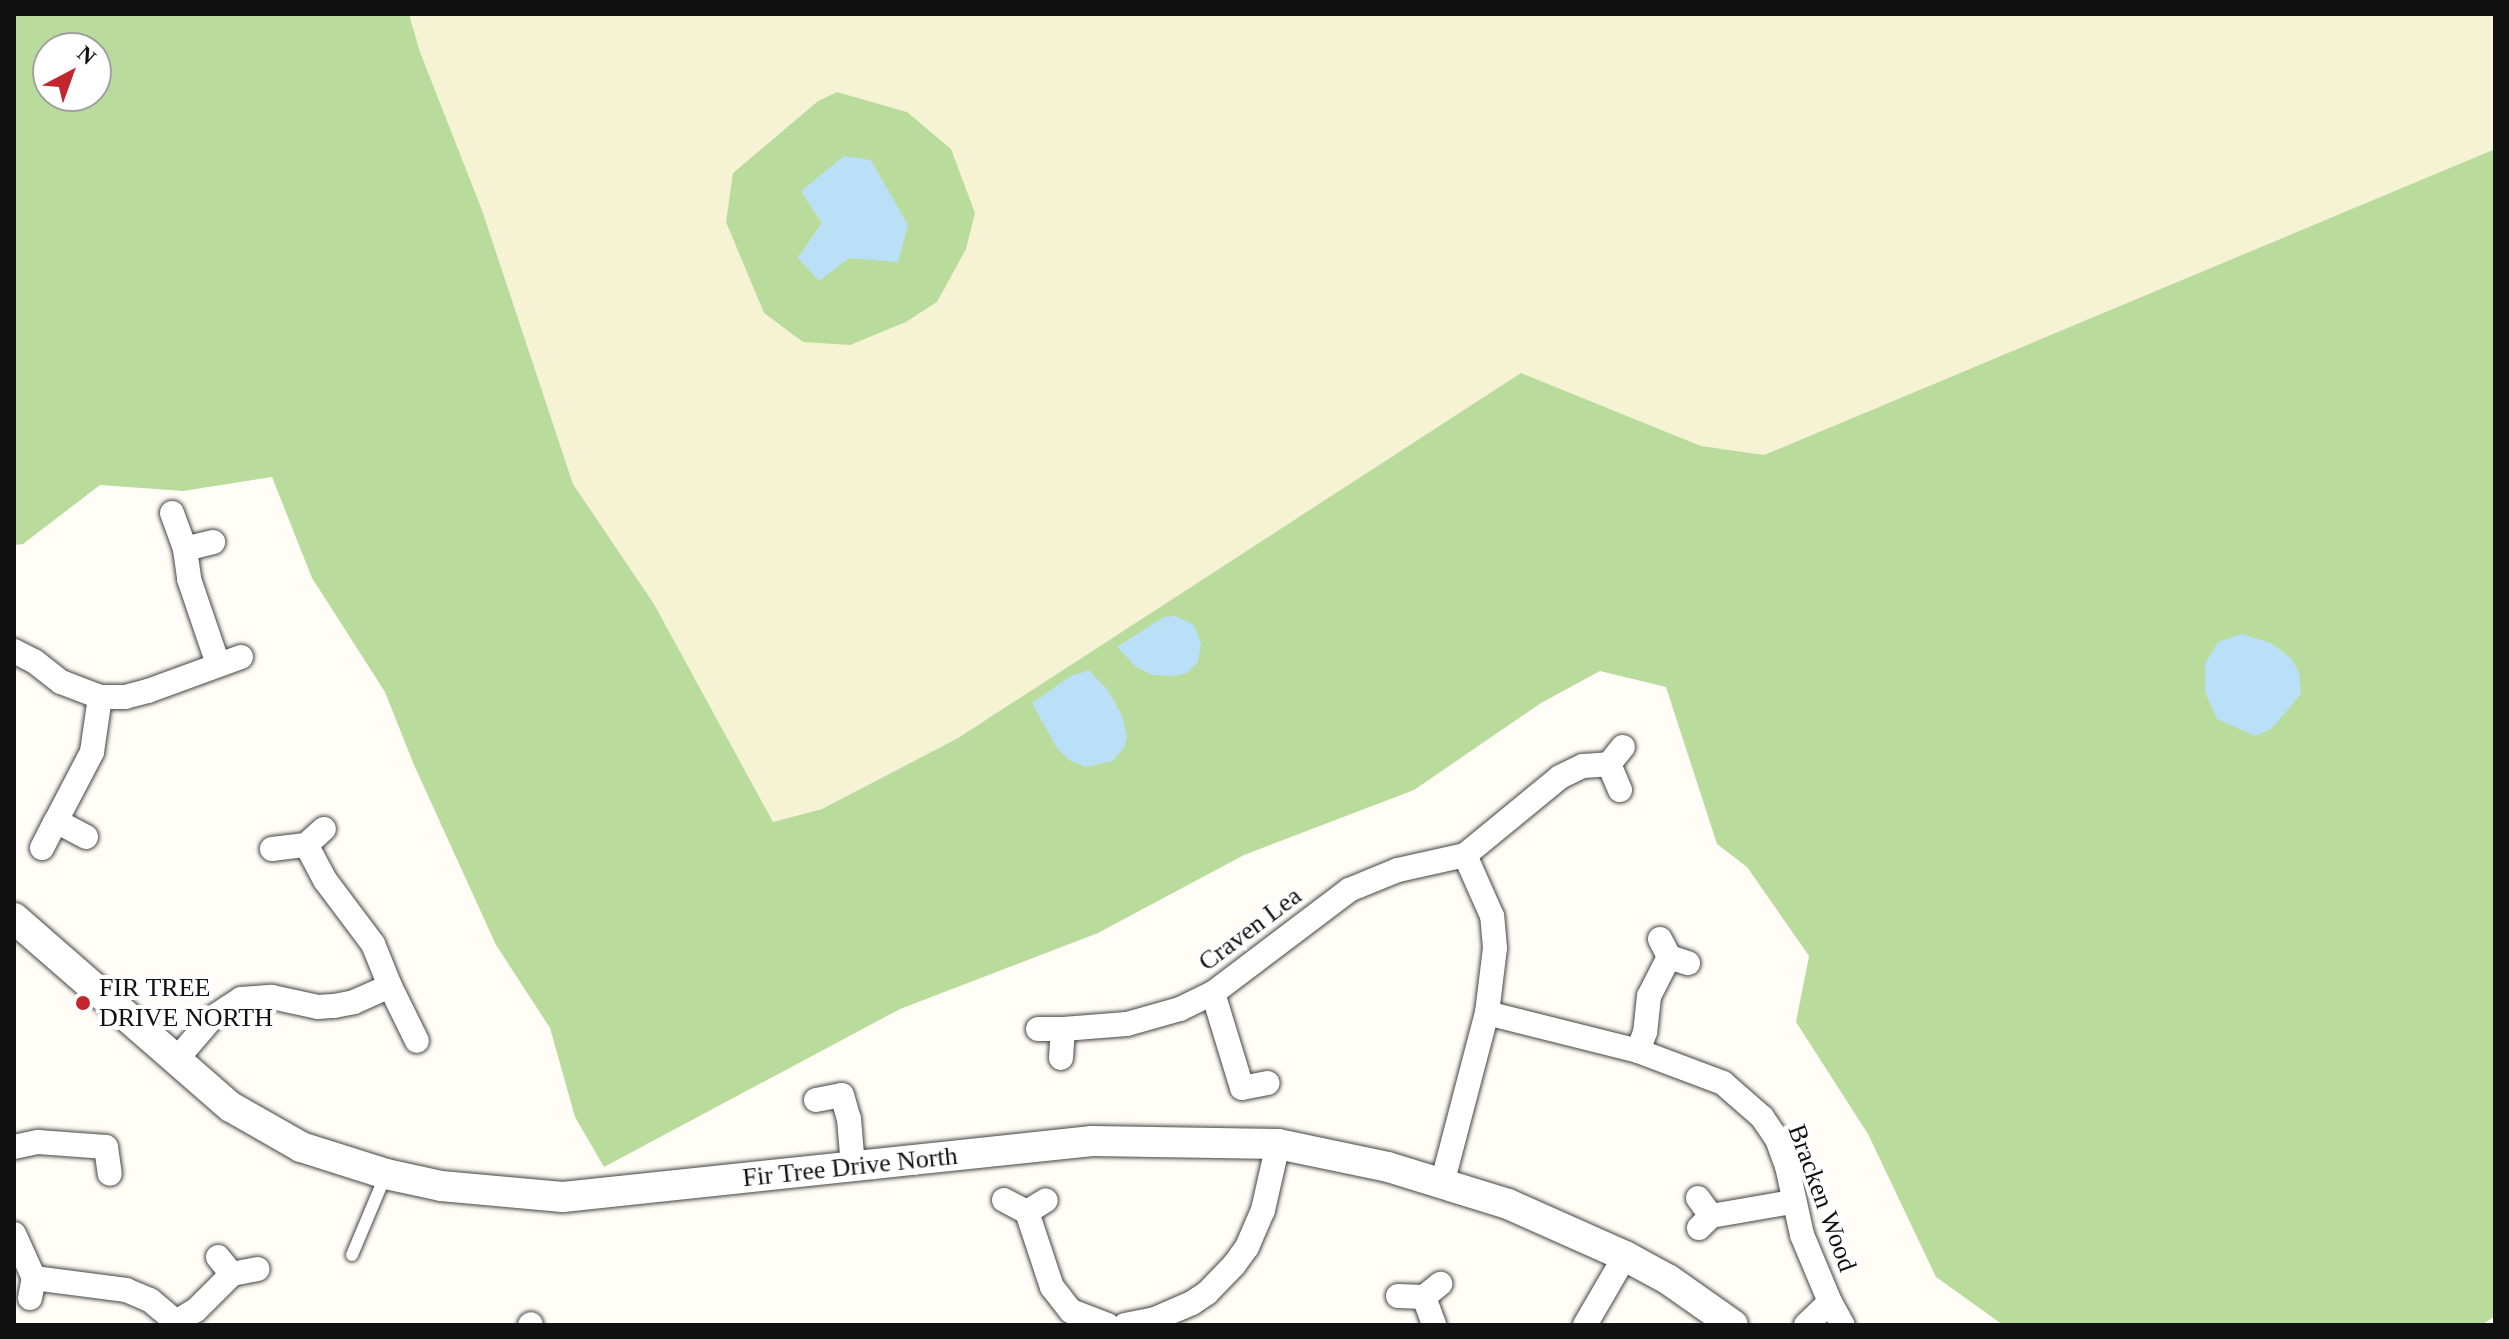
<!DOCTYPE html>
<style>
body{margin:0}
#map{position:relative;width:2509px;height:1339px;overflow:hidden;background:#fffdf5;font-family:Georgia,serif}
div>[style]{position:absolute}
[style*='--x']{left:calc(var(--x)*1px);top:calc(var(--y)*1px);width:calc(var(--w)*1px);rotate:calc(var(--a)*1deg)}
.farmland>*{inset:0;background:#f6f3d4}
.forest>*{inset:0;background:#b9dc9c}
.water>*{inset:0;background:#b9e0f7}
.roads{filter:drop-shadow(0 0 2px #444) drop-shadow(0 0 2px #444)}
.service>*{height:12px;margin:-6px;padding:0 6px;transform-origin:6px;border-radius:6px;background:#fff}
.minor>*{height:24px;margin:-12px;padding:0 12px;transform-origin:12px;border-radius:12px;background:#fff}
.tertiary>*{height:30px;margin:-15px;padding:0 15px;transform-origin:15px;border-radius:15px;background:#fff}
.dots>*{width:22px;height:22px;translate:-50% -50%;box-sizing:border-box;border:4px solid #fff;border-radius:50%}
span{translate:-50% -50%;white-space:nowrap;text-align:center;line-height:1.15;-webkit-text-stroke:8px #fff;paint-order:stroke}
.street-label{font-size:26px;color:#111}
.poi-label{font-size:26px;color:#111}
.left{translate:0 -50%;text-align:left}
.frame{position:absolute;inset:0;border:16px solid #111;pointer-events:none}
.north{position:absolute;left:32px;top:32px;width:80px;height:80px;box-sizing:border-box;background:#fff;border:2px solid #a0a0a0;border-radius:50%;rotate:41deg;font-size:22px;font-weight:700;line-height:32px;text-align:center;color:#111}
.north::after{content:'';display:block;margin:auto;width:28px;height:36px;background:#c4262e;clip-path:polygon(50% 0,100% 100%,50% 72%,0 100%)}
</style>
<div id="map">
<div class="farmland">
<div style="clip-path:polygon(evenodd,409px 14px,2495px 14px,2495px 149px,1764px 455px,1701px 446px,1521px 374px,958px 738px,822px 809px,773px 822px,654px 604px,573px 484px,482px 210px,420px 52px,409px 14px,837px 92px,733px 173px,818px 101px,837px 92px)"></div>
</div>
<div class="forest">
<div style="clip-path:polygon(evenodd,14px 14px,409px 14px,420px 52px,482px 210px,573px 484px,654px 604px,773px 822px,822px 809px,958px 738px,1521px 373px,1701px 446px,1764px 455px,2495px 149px,2495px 1316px,2482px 1325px,2003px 1325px,1936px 1277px,1868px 1134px,1796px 1022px,1809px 956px,1747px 867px,1717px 844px,1666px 687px,1600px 671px,1541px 703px,1414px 790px,1244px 855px,1098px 933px,900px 1009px,604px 1167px,575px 1117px,550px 1028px,496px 945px,414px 765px,385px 692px,312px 578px,272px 477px,183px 491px,100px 485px,23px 544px,14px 545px,14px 14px,48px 48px,96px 48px,96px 96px,48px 96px,48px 48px)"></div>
<div style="clip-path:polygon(evenodd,837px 92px,907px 112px,951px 149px,975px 213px,966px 249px,937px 302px,906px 322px,850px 345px,803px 342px,764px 313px,726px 222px,733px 173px,818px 101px,837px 92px,802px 192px,869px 258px,798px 258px,822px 223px,802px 192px)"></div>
</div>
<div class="water">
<div style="clip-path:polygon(844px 156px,871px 160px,908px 225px,898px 262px,849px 258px,819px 281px,798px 258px,822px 223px,801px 191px)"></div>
<div style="clip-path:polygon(1175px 616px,1194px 625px,1201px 643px,1198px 662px,1187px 673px,1174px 676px,1152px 675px,1136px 667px,1117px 647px,1164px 617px)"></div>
<div style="clip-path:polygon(2242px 634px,2271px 643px,2291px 658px,2299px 672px,2301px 694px,2271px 729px,2255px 736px,2217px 719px,2205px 692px,2205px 663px,2218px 642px)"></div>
<div style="clip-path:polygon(1089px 670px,1109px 692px,1122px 716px,1127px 737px,1124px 748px,1112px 761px,1086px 767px,1069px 760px,1057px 748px,1032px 703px,1071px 676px)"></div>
</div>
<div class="roads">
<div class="service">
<div style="--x:352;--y:1255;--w:88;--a:-67.2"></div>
</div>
<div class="minor">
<div style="--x:172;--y:513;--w:38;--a:70"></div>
<div style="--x:185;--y:549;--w:29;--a:-14"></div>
<div style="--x:185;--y:549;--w:30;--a:82"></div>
<div style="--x:189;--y:579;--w:90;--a:71.2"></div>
<div style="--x:14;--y:651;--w:22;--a:27"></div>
<div style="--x:34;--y:661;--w:34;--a:38"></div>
<div style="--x:61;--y:682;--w:42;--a:21"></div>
<div style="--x:100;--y:697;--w:25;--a:0"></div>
<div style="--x:125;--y:697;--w:24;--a:-15"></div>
<div style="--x:148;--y:691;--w:99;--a:-20.1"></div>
<div style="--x:1620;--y:790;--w:28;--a:-113"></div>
<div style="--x:1609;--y:764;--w:22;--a:-51"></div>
<div style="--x:56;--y:821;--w:78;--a:-62.4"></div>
<div style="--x:92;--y:752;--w:56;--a:-81.7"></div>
<div style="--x:42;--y:848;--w:30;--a:-63"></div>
<div style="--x:56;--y:821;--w:34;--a:28"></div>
<div style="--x:272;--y:849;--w:34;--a:-7"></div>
<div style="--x:306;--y:845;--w:24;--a:-42"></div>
<div style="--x:1660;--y:939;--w:20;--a:63"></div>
<div style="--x:1669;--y:957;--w:20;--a:18"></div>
<div style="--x:1669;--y:957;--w:44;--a:117.1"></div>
<div style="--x:1649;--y:996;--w:36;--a:96"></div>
<div style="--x:1645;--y:1032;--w:20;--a:110"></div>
<div style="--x:1638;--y:1051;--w:91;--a:20.6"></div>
<div style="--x:1723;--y:1083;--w:52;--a:41.1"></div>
<div style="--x:1762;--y:1117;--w:27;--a:56"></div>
<div style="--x:1777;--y:1139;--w:29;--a:70"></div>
<div style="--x:1787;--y:1166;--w:71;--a:77.7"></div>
<div style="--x:1802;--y:1235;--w:73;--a:67.3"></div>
<div style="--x:390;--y:986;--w:61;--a:63.9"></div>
<div style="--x:1213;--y:993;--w:99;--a:73"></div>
<div style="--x:1242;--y:1088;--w:26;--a:-11"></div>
<div style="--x:1487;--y:1013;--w:156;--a:14.1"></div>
<div style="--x:1038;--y:1029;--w:25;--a:0"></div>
<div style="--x:1063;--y:1029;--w:29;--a:94"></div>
<div style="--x:1063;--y:1029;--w:64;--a:-4.5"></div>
<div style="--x:1127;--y:1024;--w:55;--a:-15.8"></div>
<div style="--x:1180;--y:1009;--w:37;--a:-26"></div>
<div style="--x:1213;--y:993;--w:171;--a:-37.1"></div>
<div style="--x:1349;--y:890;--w:53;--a:-22.2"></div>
<div style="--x:1398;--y:870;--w:69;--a:-12.6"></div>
<div style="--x:1465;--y:855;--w:123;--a:-39.4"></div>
<div style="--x:1560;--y:777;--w:25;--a:-26"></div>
<div style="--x:1583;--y:766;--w:26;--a:-4"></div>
<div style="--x:176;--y:1060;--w:55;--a:-49.4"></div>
<div style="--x:212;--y:1018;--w:35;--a:-33"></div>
<div style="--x:241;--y:999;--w:31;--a:-4"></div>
<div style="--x:272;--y:997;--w:47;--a:12.3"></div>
<div style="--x:318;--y:1007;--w:16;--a:-4"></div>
<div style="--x:334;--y:1006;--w:20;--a:-11"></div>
<div style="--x:354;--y:1002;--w:39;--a:-24"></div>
<div style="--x:390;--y:986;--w:45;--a:-112"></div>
<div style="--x:373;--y:944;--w:80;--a:-126.9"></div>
<div style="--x:325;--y:880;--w:40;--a:-118"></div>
<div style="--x:816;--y:1100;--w:26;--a:-11"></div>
<div style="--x:842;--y:1095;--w:25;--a:74"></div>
<div style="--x:849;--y:1119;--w:48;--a:85.2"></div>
<div style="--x:14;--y:1147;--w:25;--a:-12"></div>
<div style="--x:38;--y:1142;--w:68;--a:4.2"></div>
<div style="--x:106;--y:1147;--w:27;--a:82"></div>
<div style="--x:1442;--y:1184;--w:177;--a:-75.3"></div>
<div style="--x:1487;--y:1013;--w:65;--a:-83"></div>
<div style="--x:1495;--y:948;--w:32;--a:-95"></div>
<div style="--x:1492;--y:916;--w:67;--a:-113.9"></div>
<div style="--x:1698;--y:1198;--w:22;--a:54"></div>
<div style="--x:1711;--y:1216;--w:17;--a:135"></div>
<div style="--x:1004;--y:1200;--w:26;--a:28"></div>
<div style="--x:1027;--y:1212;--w:22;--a:-32"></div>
<div style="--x:1027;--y:1212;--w:79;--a:71.6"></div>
<div style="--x:1052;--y:1287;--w:31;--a:52"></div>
<div style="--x:1071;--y:1311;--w:39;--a:21"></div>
<div style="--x:1711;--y:1216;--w:82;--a:-9.8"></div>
<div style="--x:14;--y:1234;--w:48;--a:65.6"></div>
<div style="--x:218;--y:1257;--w:22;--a:51"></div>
<div style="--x:232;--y:1274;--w:26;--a:-11"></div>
<div style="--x:1398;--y:1296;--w:26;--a:2"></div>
<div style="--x:1424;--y:1297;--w:21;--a:-39"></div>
<div style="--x:1424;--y:1297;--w:30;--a:70"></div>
<div style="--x:30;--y:1298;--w:20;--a:-79"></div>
<div style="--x:34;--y:1278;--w:93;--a:7.4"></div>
<div style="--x:126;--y:1290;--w:26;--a:23"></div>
<div style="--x:150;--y:1300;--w:34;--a:40"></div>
<div style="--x:176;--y:1322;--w:23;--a:-31"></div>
<div style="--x:196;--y:1310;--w:51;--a:-45"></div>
<div style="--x:530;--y:1325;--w:1;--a:-45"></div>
<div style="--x:1125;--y:1325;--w:31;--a:-11"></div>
<div style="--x:1155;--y:1319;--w:40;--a:-23.4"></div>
<div style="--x:1192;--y:1303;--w:18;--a:-34"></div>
<div style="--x:1207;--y:1293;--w:39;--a:-46"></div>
<div style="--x:1234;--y:1265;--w:22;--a:-54"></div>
<div style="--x:1247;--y:1247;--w:40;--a:-66.6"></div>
<div style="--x:1263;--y:1210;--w:68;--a:-77.2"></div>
<div style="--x:1585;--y:1325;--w:80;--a:-59.9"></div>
<div style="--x:1806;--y:1325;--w:33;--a:-44"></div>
<div style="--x:1830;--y:1302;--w:26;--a:61"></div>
</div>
<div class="tertiary">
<div style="--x:14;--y:918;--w:288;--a:41.1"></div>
<div style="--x:231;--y:1107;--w:81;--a:29.7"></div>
<div style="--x:301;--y:1147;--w:89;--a:17.6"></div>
<div style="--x:386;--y:1174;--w:56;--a:12.3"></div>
<div style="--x:441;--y:1186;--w:122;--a:5.2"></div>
<div style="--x:563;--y:1197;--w:532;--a:-6.04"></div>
<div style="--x:1092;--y:1141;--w:186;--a:0.9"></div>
<div style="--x:1278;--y:1144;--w:112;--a:11.8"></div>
<div style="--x:1388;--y:1167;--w:126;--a:17.1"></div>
<div style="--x:1508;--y:1204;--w:128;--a:24"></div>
<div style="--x:1625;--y:1256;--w:50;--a:28.6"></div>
<div style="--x:1669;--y:1280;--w:78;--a:35.1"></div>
</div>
</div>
<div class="dots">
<div style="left:83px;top:1003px;background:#c4262e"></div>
</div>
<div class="street-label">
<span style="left:1250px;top:929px;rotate:-37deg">Craven Lea</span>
<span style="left:850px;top:1167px;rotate:-6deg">Fir Tree Drive North</span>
<span style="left:1822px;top:1198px;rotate:70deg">Bracken Wood</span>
</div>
<div class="poi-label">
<span class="left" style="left:99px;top:1003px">FIR TREE<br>DRIVE NORTH</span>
</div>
<div class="frame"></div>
<div class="north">N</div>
</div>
